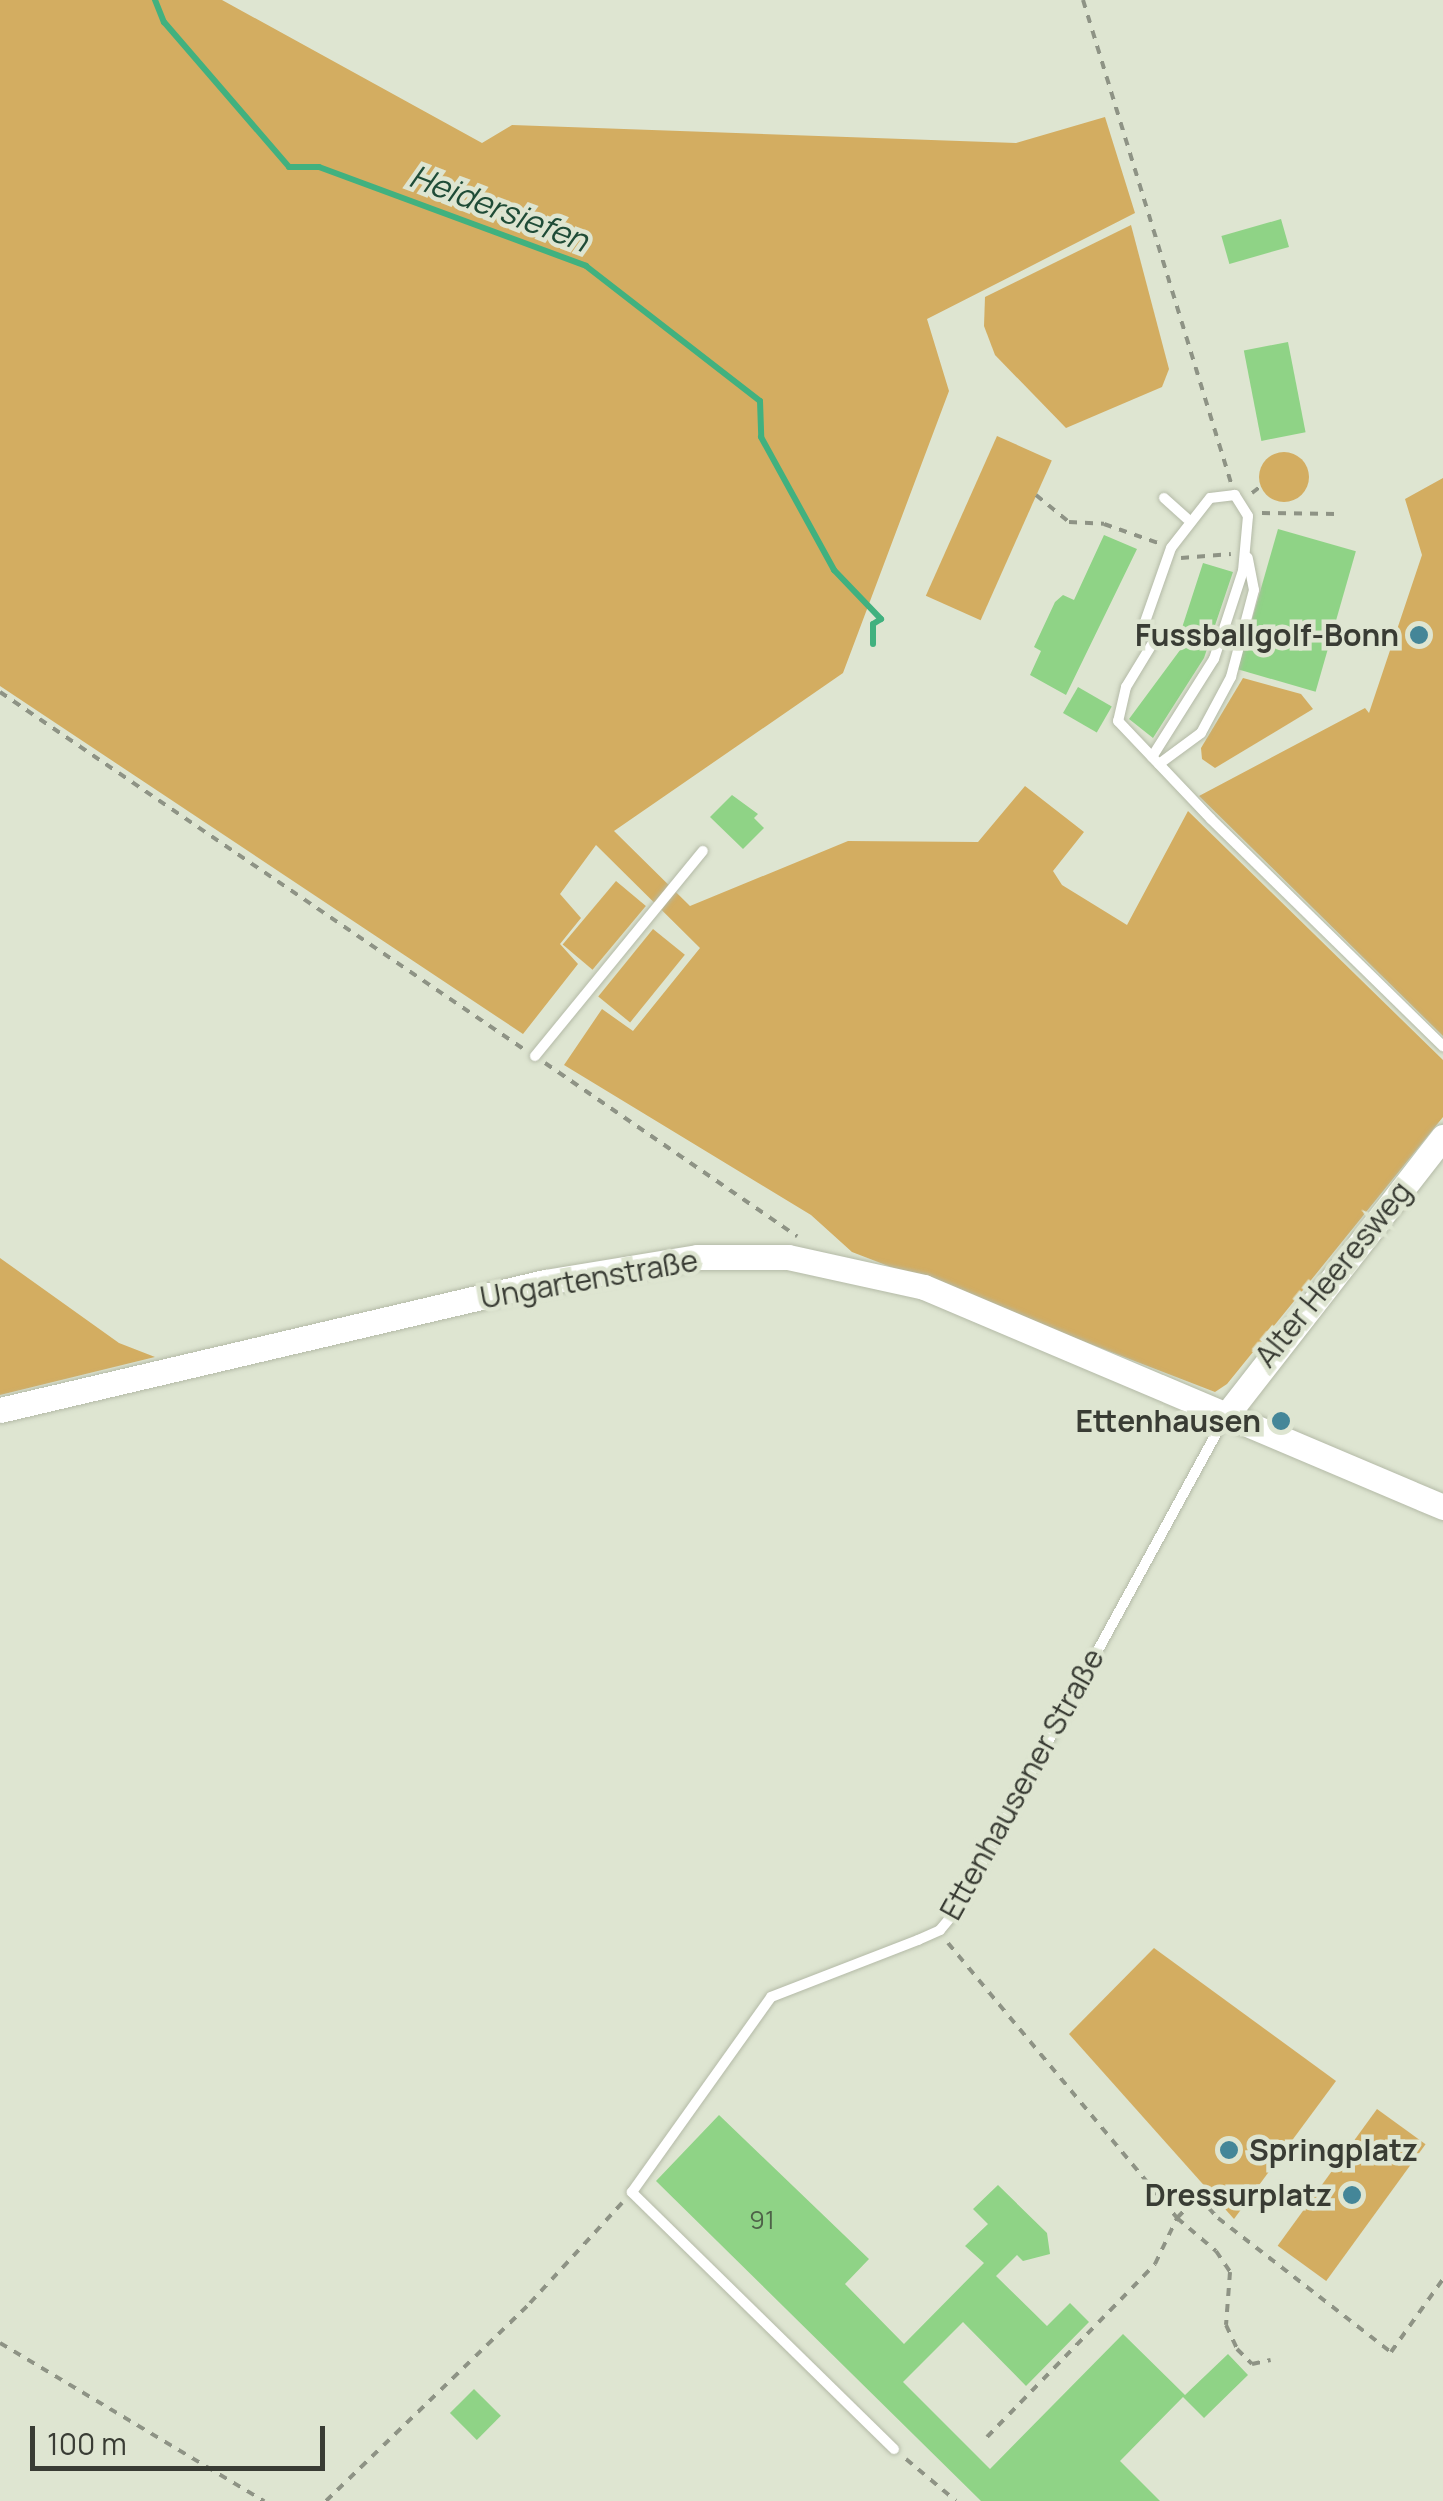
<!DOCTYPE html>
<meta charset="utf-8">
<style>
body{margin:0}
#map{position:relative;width:1443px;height:2501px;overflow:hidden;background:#dee5d1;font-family:Manrope,sans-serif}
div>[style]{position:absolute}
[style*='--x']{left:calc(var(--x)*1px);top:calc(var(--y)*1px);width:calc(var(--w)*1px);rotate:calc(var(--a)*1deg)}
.green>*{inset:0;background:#d3ad61;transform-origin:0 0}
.round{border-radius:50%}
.stream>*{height:6px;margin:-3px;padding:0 3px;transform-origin:3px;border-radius:3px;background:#41b17f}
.building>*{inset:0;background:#8fd386;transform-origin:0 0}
.path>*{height:4px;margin-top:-2px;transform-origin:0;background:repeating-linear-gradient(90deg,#8e9385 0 8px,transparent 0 16px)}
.roads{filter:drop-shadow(0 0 2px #b4baa7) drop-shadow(0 0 2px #b4baa7)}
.service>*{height:10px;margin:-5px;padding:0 5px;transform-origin:5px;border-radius:5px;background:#fff}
.tertiary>*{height:25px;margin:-12.5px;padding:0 12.5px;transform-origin:12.5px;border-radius:12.5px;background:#fff}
.dots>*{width:28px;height:28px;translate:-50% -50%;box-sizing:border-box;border:5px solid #dee5d1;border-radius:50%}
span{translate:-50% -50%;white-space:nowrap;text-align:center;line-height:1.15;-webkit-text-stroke:9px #dee5d1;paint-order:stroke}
.number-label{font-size:25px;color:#4e6248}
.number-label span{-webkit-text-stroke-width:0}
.poi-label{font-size:30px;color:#393c34;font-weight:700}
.right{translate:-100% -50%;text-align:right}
.left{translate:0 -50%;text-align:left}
.street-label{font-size:30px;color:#393c34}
.water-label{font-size:32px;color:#1f4c37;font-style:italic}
.scale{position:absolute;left:30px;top:2426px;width:295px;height:45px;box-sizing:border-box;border:5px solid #393c34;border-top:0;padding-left:12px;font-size:30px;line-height:35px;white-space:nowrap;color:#393c34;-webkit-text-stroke:8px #dee5d1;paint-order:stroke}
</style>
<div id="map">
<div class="green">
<div style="clip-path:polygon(0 0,222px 0,482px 143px,512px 125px,1016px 143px,1105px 117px,1135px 213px,927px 319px,949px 391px,843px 673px,614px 831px,690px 906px,848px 841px,978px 842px,1025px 786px,1084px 832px,1053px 871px,1062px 885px,1127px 925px,1188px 811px,1443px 1060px,1443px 1117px,1227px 1384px,1215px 1392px,852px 1252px,811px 1215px,564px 1065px,602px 1009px,633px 1031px,700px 948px,596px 845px,560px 894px,581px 918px,560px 944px,578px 964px,523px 1034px,0 686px)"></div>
<div style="clip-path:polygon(1131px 225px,1169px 369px,1162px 387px,1066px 428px,995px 355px,984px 326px,985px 297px)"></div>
<div style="left:997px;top:436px;width:60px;height:175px;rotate:24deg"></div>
<div class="round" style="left:1259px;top:452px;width:50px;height:50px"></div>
<div style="clip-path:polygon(1443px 478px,1443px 1036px,1199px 796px,1365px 708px,1369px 713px,1422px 555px,1405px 499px)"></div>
<div style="clip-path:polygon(1243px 678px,1301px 694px,1313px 709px,1215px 768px,1202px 759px,1201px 748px)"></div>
<div style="left:616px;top:881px;width:39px;height:83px;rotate:40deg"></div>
<div style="left:653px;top:929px;width:41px;height:87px;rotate:39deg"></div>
<div style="clip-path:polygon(0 1258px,119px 1343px,155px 1357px,0 1395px)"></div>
<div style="clip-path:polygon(1154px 1948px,1336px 2081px,1234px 2219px,1069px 2034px)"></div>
<div style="left:1377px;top:2109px;width:60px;height:169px;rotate:36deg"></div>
</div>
<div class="stream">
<div style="--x:155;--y:0;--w:24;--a:68"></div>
<div style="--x:164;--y:22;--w:191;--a:49.2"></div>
<div style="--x:289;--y:167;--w:30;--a:0"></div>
<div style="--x:319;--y:167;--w:285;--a:20.3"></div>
<div style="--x:586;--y:266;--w:220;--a:37.8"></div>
<div style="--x:760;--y:401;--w:36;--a:88"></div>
<div style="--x:761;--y:437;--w:152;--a:61.2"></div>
<div style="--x:834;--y:570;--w:68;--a:46.2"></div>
<div style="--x:881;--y:619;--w:9;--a:148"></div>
<div style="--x:873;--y:624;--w:20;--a:90"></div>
</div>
<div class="building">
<div style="left:1281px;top:219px;width:29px;height:62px;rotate:74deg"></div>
<div style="left:1288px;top:342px;width:92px;height:45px;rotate:79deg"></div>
<div style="left:1278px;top:529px;width:81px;height:146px;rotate:16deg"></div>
<div style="clip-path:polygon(1104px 535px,1137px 549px,1066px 695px,1030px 675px,1041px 651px,1034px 647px,1055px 602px,1063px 595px,1074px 600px)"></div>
<div style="clip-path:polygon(1203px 563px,1233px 572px,1204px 658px,1153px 738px,1129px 719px,1186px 642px,1179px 637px)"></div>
<div style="left:1078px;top:687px;width:39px;height:30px;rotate:30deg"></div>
<div style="clip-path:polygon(732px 795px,758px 814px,754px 818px,764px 828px,743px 849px,710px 817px)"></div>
<div style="clip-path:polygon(719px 2115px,869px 2259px,845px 2284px,904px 2344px,984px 2263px,965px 2246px,988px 2224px,973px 2209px,998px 2185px,1047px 2233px,1050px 2254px,1023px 2261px,1017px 2255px,996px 2276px,1047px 2326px,1070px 2303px,1089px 2322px,1026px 2386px,963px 2322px,903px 2382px,990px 2469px,1123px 2334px,1185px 2395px,1228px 2354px,1248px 2375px,1204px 2418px,1183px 2397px,1120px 2461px,1160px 2501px,981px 2501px,656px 2181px)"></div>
<div style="left:474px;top:2389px;width:38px;height:34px;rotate:45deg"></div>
</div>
<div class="path">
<div style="--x:1083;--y:0;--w:505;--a:72.96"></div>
<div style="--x:1252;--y:493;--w:11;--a:-38"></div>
<div style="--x:1036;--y:495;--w:43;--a:39.3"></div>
<div style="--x:1069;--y:522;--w:35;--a:3"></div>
<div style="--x:1104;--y:524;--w:57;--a:19.4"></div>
<div style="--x:1262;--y:513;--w:75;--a:0.8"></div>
<div style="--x:1181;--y:558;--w:50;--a:-4.6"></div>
<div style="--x:0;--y:692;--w:635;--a:34.29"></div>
<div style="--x:545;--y:1063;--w:306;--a:34.5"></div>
<div style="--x:948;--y:1943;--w:358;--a:50.2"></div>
<div style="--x:1177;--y:2218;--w:51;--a:40.2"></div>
<div style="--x:1216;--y:2251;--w:25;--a:56"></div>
<div style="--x:1230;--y:2272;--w:53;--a:94.3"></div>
<div style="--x:1226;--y:2325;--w:26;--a:65"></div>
<div style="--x:1237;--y:2349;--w:21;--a:45"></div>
<div style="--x:1252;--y:2364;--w:19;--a:-12"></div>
<div style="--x:0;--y:2343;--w:308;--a:30.9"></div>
<div style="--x:987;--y:2437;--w:241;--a:-45.8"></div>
<div style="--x:1155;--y:2264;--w:51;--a:-64.4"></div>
<div style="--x:1177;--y:2218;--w:30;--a:-46"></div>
<div style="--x:1198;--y:2196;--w:30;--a:48"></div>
<div style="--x:1218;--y:2218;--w:219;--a:37.8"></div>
<div style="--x:1391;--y:2352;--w:90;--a:-54.5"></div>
<div style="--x:906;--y:2459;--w:65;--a:40"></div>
<div style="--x:326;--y:2501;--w:284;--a:-44.1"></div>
<div style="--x:530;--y:2303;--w:136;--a:-47.4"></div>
</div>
<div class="roads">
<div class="service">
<div style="--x:1164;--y:498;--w:31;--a:42"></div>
<div style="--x:1152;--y:757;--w:116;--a:-57.7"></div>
<div style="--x:1214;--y:659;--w:93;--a:-71.8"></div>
<div style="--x:1243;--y:571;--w:55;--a:-84.8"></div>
<div style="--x:1248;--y:516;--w:25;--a:-122"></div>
<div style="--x:1235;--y:495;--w:25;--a:173"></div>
<div style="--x:1210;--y:498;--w:63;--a:128"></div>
<div style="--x:1171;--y:548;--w:78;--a:109.4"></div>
<div style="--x:1145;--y:622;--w:21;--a:65"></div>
<div style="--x:1154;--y:641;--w:54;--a:121.3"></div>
<div style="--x:1126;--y:687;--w:35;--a:103"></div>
<div style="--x:1118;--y:721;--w:135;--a:46.5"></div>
<div style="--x:1211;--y:819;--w:325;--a:44.4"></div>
<div style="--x:1159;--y:764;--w:52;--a:-36.4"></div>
<div style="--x:1201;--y:733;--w:64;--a:-61.8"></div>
<div style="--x:1231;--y:677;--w:90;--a:-75.2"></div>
<div style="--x:1254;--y:590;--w:33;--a:-101"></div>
<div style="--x:535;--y:1056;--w:265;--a:-50.7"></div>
<div style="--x:894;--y:2449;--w:367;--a:-135.6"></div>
<div style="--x:632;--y:2192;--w:239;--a:-54.5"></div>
<div style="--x:771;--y:1997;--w:158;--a:-21.2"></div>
<div style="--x:918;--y:1940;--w:24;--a:-24"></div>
<div style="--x:940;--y:1930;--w:23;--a:-50"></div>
<div style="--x:955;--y:1912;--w:567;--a:-61.36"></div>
</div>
<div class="tertiary">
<div style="--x:0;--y:1410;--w:560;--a:-13.22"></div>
<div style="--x:545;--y:1282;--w:154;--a:-9.3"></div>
<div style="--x:697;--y:1257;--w:91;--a:0"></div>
<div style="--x:788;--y:1257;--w:139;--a:12.4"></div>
<div style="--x:924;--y:1287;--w:564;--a:22.97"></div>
<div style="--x:1228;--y:1413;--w:350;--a:-52.1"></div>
</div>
</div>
<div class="dots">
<div style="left:1419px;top:635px;background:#448698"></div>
<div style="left:1281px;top:1421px;background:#448698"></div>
<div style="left:1229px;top:2150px;background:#448698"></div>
<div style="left:1352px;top:2195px;background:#448698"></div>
</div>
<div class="number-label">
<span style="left:762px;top:2220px">91</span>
</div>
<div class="poi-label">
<span class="right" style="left:1399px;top:635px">Fussballgolf-Bonn</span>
<span class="right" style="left:1261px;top:1421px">Ettenhausen</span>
<span class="left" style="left:1249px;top:2150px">Springplatz</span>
<span class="right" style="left:1332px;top:2195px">Dressurplatz</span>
</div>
<div class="street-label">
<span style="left:1333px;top:1274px;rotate:-51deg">Alter Heeresweg</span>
<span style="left:589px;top:1279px;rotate:-10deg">Ungartenstraße</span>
<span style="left:1022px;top:1784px;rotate:-61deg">Ettenhausener Straße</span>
</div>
<div class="water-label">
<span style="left:499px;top:208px;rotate:21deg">Heidersiefen</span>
</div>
<div class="scale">100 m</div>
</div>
